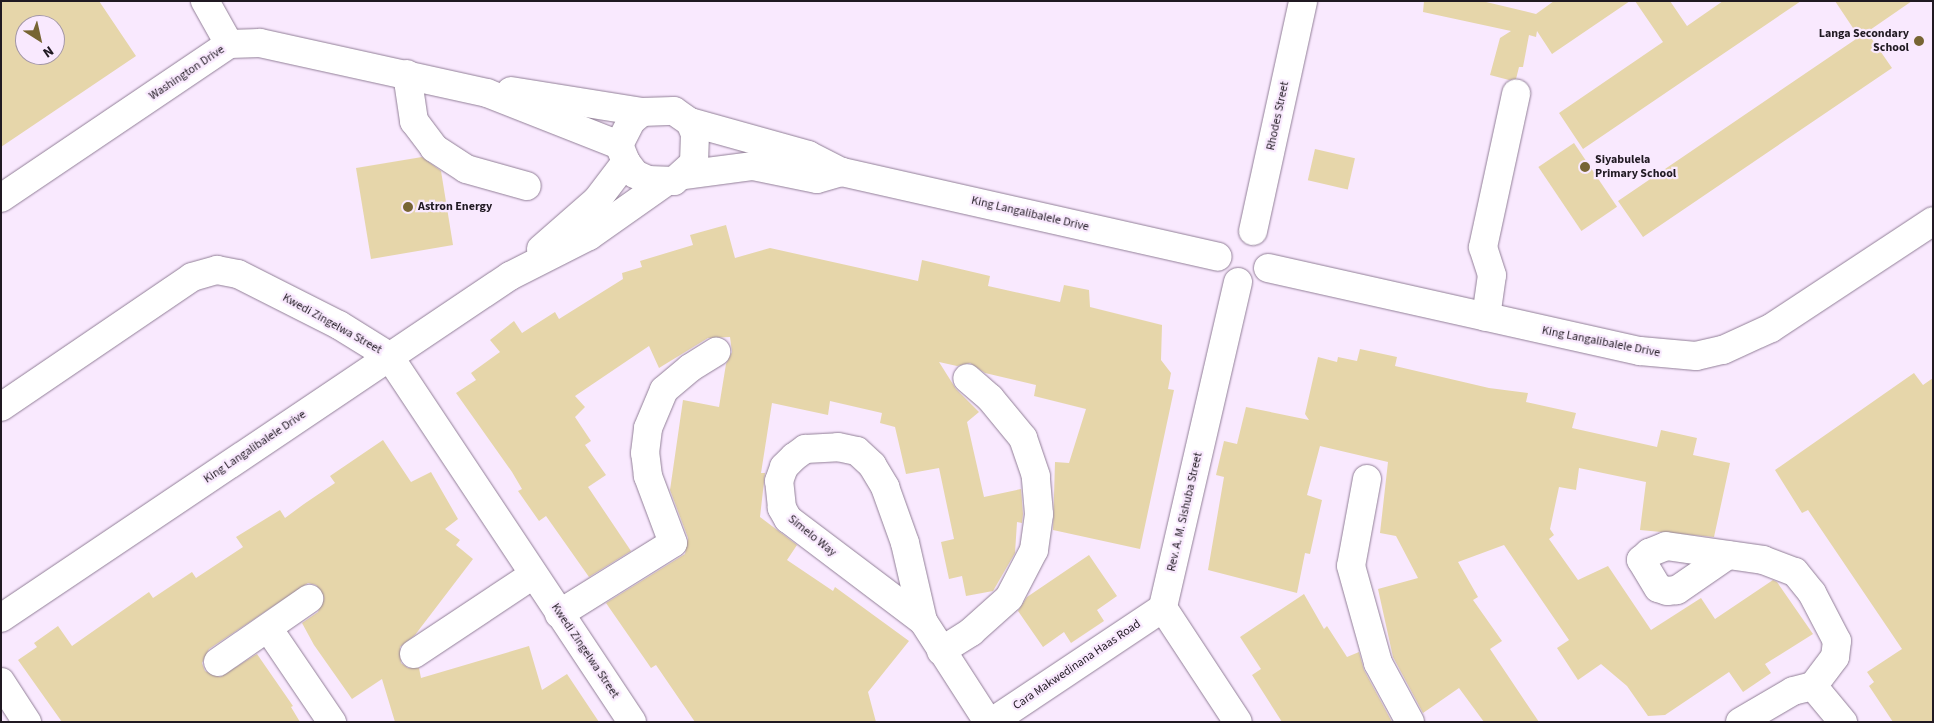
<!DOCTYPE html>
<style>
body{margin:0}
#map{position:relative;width:1934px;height:723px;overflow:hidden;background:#f9e9fe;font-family:"Source Sans 3",sans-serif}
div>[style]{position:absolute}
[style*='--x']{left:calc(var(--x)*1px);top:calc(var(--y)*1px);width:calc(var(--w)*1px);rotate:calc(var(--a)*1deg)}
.building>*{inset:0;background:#e6d6aa;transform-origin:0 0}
.roads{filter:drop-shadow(0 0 1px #917f97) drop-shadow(0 0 1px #917f97)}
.minor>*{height:28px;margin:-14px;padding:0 14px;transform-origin:14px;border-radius:14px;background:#fff}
.dots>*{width:14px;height:14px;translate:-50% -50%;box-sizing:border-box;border:2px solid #f9e9fe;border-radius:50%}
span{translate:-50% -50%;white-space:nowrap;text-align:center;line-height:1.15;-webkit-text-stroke:4.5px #f9e9fe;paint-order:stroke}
.poi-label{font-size:12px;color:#201922;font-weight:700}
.right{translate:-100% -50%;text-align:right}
.left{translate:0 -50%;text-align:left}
.street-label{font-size:12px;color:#201922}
.frame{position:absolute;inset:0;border:2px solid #201922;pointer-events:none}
.north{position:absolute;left:15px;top:15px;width:50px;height:50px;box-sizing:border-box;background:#f9e9fe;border:1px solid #a296a6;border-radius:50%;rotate:145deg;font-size:14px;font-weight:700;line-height:20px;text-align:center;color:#201922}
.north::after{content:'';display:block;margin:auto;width:18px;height:22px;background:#776533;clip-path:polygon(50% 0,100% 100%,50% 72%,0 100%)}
</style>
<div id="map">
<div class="building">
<div style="clip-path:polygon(evenodd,1px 1px,99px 1px,136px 56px,1px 147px,1px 1px,25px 25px,55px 25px,55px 55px,25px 55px,25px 25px)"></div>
<div style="clip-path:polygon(1424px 1px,1482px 1px,1536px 14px,1554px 1px,1630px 1px,1552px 54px,1537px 31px,1536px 37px,1529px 35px,1523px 67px,1519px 67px,1516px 79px,1509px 80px,1490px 75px,1500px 38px,1511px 31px,1423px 12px)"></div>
<div style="clip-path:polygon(1635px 1px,1670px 1px,1687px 26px,1723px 1px,1801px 1px,1583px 149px,1559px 113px,1663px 42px)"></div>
<div style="clip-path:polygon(1835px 1px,1912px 1px,1867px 32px,1892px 68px,1643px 237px,1618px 201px,1859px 37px)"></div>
<div style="left:1574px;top:143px;width:77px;height:43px;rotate:56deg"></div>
<div style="left:1315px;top:149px;width:41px;height:32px;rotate:13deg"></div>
<div style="clip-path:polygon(422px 157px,441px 171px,453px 245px,371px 259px,356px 168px)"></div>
<div style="clip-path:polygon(726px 225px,735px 258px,770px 248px,918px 281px,922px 260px,990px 276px,988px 286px,1060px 302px,1064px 285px,1089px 290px,1090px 307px,1162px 325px,1161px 360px,1171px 373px,1168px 389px,1174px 390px,1140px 549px,1053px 530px,1055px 462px,1069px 463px,1086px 409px,1034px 396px,1036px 385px,985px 373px,970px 363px,957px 366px,939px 362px,956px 389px,979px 412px,967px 422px,984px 497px,1021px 489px,1023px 514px,1022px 523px,1017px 522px,1015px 553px,993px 591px,966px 596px,962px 576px,949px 579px,941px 542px,954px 539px,939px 468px,906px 474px,895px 427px,880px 423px,882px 413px,830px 401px,828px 415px,772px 403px,761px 473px,765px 473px,760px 517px,797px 545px,787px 560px,833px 591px,835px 587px,909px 641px,868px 692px,876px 722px,695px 722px,656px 665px,651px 668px,606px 603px,685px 554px,688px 538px,670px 490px,683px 400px,719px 407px,726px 364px,732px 352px,730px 337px,708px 338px,659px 368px,649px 346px,575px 396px,585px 407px,575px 417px,591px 441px,585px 445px,606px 475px,588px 487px,631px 551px,589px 577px,546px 516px,539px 521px,518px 491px,522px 489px,512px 472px,456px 393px,476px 380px,471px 373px,500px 352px,490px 340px,514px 321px,522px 333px,555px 312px,559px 319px,623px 279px,622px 273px,642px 267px,640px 261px,693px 245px,690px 235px)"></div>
<div style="clip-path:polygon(1360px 349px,1397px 357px,1395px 366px,1489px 388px,1528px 393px,1526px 402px,1576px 413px,1572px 428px,1657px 447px,1661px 430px,1697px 438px,1693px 455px,1730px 463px,1714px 537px,1640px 530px,1646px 482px,1579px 468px,1576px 490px,1559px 487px,1550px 529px,1554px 535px,1549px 539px,1578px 580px,1608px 566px,1651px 630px,1701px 598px,1715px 619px,1773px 580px,1777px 582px,1813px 634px,1765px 664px,1771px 673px,1743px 692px,1729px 672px,1665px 715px,1648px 716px,1627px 686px,1601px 664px,1578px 680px,1557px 648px,1569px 640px,1504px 545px,1458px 562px,1478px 597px,1473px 600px,1502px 641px,1490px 649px,1539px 722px,1484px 722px,1459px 688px,1423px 713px,1393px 657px,1378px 589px,1418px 578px,1396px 536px,1380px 533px,1388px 462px,1320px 446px,1307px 495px,1322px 500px,1310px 554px,1305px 553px,1297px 593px,1208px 570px,1224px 477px,1216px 475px,1224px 441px,1237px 444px,1246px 407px,1309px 420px,1305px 414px,1318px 357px,1337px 362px,1338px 357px,1357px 361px)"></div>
<div style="clip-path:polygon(1914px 373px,1923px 385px,1933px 378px,1933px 722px,1893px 722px,1869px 686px,1874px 682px,1867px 672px,1902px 649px,1808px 510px,1802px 513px,1775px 470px)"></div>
<div style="clip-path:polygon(383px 440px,411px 482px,431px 472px,458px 519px,445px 529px,460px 540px,456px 545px,473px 559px,415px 635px,400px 647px,401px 663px,408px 668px,419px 668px,421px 678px,529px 646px,542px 690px,567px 674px,599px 722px,395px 722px,382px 679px,352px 699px,314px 645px,302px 623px,318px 612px,324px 597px,316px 585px,308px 583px,209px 649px,202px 663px,205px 671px,220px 677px,257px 654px,293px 706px,291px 707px,300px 722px,62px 722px,18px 660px,37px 647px,34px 643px,58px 626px,72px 646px,149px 592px,153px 598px,192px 572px,196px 578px,243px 547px,236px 537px,280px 510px,285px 518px,304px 504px,335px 483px,330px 476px)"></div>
<div style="clip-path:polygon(1089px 555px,1117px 596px,1097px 610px,1104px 621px,1071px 643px,1064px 632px,1043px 647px,1018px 611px,1027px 597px)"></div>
<div style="clip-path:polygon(1304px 594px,1324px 629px,1327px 626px,1347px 657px,1359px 652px,1364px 670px,1392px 722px,1282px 722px,1252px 675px,1261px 669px,1240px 637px)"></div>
</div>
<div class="roads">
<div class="minor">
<div style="--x:205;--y:1;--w:49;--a:60.8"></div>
<div style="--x:407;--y:74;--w:48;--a:81.5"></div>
<div style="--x:414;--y:121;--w:34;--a:53"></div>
<div style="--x:434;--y:148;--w:38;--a:33"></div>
<div style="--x:466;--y:169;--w:63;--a:15.6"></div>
<div style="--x:511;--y:91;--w:133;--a:9.1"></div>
<div style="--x:690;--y:122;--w:13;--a:67"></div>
<div style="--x:695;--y:134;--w:29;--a:92"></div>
<div style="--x:694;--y:163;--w:27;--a:138"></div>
<div style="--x:674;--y:181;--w:26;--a:-178"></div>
<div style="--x:648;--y:180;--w:14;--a:-155"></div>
<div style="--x:635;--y:174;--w:15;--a:-127"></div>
<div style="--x:626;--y:162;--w:18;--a:-112"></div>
<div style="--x:619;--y:145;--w:27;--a:-63"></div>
<div style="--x:631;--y:121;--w:14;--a:-39"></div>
<div style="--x:642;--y:112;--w:32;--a:-2"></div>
<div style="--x:674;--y:111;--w:19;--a:35"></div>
<div style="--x:690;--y:122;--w:123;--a:15.6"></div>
<div style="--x:808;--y:155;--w:38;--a:27"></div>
<div style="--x:842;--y:172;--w:385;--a:12.7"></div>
<div style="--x:684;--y:175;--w:70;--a:-7.4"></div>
<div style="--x:753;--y:166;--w:65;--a:11.5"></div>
<div style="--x:817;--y:179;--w:26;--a:-16"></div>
<div style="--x:1;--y:198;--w:275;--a:-34"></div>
<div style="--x:229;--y:44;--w:31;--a:-2"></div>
<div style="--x:260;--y:43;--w:232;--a:12.4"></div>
<div style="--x:487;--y:93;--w:142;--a:21.5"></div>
<div style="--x:1253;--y:231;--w:235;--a:-77.7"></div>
<div style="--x:541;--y:249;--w:74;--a:-41.2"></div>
<div style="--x:597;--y:200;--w:48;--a:-52.7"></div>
<div style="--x:1268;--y:268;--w:381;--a:12.6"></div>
<div style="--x:1640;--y:351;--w:56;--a:5.1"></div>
<div style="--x:1696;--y:356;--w:28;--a:-13"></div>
<div style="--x:1723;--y:350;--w:53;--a:-24.6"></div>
<div style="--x:1771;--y:328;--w:194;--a:-33.4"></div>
<div style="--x:1238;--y:282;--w:335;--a:103"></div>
<div style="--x:1163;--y:608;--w:136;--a:56.7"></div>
<div style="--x:1486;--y:317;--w:42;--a:-81.9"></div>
<div style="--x:1492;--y:275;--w:29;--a:-108"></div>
<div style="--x:1483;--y:247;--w:157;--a:-77.8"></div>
<div style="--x:1;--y:407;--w:231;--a:-34.2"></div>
<div style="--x:192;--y:277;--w:26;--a:-16"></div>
<div style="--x:217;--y:270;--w:21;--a:11"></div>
<div style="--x:238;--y:274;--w:113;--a:26.8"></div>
<div style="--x:339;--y:325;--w:59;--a:31.8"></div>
<div style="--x:389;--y:356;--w:439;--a:56.4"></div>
<div style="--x:1367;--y:479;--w:88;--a:100.4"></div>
<div style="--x:1351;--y:566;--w:101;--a:74.4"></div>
<div style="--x:1378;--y:663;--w:67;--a:61.5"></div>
<div style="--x:1728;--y:555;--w:62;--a:145.5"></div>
<div style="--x:1677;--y:590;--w:10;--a:174"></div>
<div style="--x:1667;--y:591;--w:9;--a:-162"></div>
<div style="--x:1658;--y:588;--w:33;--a:-121"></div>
<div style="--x:1641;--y:560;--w:11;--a:-41"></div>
<div style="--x:1649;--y:553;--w:18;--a:-22"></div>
<div style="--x:1666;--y:546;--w:98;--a:8.2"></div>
<div style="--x:1763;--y:560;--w:34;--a:21"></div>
<div style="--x:1795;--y:572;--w:27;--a:51"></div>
<div style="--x:1812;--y:593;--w:54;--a:62.5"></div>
<div style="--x:1837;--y:641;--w:16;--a:97"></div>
<div style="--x:1835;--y:657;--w:36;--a:127"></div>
<div style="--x:559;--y:614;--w:134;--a:-31.9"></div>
<div style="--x:673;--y:543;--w:72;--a:-110.5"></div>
<div style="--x:648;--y:476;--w:23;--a:-97"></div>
<div style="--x:645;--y:453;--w:25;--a:-83"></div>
<div style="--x:648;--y:428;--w:41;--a:-67.2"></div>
<div style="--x:664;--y:390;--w:34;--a:-40"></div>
<div style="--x:690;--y:368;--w:31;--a:-32"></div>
<div style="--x:1;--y:618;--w:613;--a:-33.9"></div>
<div style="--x:510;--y:276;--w:89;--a:-26.9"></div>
<div style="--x:589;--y:236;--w:92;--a:-35.2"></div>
<div style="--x:923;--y:621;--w:169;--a:-142.9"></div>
<div style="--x:788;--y:519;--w:13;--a:-119"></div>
<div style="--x:782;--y:508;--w:27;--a:-96"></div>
<div style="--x:779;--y:481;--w:15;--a:-70"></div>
<div style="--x:784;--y:467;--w:14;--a:-45"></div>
<div style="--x:794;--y:457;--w:14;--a:-36"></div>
<div style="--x:805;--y:449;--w:33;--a:-3"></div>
<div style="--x:838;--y:447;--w:19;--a:12"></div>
<div style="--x:857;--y:451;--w:21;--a:43"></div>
<div style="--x:872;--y:465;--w:26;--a:59"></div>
<div style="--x:885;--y:487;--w:59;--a:70.3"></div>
<div style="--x:905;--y:543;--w:80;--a:77"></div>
<div style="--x:923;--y:621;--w:120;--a:57.2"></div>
<div style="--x:268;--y:628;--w:114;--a:55.8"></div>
<div style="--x:941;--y:651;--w:36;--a:-32"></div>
<div style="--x:971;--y:632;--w:51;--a:-41.8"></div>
<div style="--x:1009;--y:598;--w:54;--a:-62.5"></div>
<div style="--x:1034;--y:550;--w:36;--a:-82"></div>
<div style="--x:1039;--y:514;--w:38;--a:-95"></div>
<div style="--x:1036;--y:476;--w:40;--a:-108.9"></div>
<div style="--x:1023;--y:438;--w:52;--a:-129.5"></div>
<div style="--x:990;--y:398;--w:30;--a:-139"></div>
<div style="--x:414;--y:654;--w:143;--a:-33.6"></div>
<div style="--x:218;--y:662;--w:111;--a:-34.7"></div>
<div style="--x:1;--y:682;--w:48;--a:57"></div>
<div style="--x:1813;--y:686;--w:47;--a:50.2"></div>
<div style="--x:992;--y:722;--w:206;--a:-33.7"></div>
<div style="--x:1740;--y:722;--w:61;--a:-30.3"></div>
<div style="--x:1793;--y:691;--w:21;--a:-14"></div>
</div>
</div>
<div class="dots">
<div style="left:1919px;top:41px;background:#776533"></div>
<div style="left:1585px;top:167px;background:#776533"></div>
<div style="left:408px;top:207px;background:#776533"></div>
</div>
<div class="poi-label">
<span class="right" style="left:1909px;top:41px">Langa Secondary<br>School</span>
<span class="left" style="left:1595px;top:167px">Siyabulela<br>Primary School</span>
<span class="left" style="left:418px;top:207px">Astron Energy</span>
</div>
<div class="street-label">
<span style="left:187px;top:73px;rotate:-34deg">Washington Drive</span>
<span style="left:1278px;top:116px;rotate:-78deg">Rhodes Street</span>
<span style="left:1030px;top:214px;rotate:13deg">King Langalibalele Drive</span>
<span style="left:332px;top:324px;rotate:29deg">Kwedi Zingelwa Street</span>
<span style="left:1601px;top:342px;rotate:11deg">King Langalibalele Drive</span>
<span style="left:255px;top:447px;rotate:-34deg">King Langalibalele Drive</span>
<span style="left:1185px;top:512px;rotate:-77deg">Rev. A. M. Sishuba Street</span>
<span style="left:812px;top:536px;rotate:39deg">Simelo Way</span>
<span style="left:585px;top:651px;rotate:56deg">Kwedi Zingelwa Street</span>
<span style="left:1077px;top:665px;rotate:-34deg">Cara Makwedinana Haas Road</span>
</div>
<div class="frame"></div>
<div class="north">N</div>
</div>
